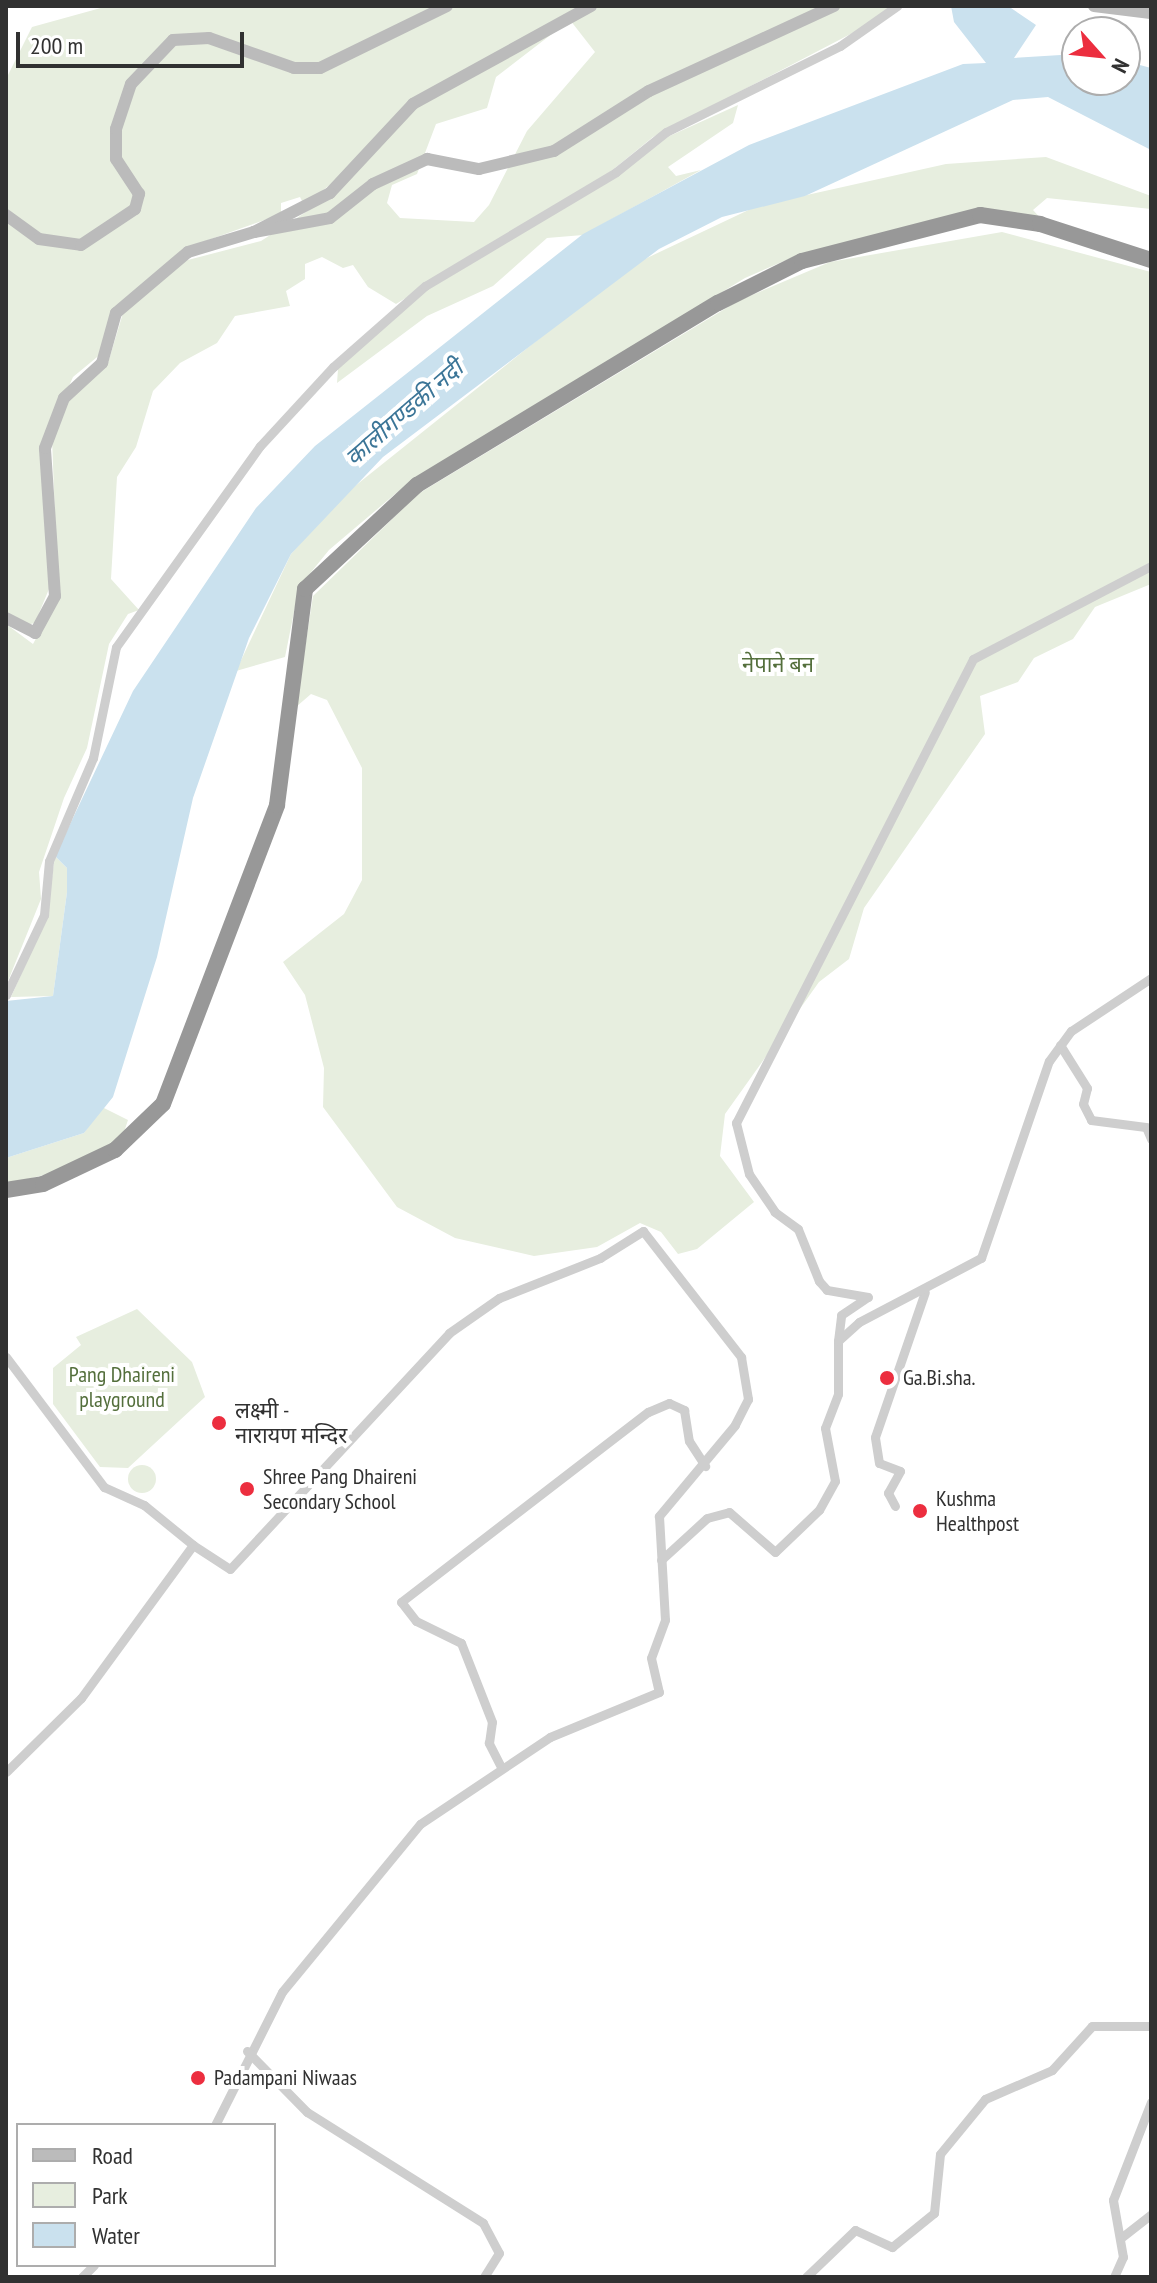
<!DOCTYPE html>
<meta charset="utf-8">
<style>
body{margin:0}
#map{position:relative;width:1157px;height:2283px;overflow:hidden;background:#fff;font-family:"PT Sans Narrow","Noto Sans Devanagari",sans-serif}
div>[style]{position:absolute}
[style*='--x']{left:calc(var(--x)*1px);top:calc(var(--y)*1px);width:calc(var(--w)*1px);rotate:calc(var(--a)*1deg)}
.green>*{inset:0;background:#e7eedf}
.round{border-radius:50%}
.water>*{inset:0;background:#cae1ee}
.street>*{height:9px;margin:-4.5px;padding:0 4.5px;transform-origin:4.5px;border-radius:4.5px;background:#cecece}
.secondary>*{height:12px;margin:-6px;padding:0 6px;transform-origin:6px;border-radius:6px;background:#bbb}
.highway>*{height:16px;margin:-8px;padding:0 8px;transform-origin:8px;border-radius:8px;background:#989898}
.dots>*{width:22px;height:22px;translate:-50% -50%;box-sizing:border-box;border:4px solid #fff;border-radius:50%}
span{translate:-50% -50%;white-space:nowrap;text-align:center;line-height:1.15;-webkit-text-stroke:8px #fff;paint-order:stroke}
.park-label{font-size:22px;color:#546f3c}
.poi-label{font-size:22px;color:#313131}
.left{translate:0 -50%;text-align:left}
.water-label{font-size:24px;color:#3b7597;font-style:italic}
.frame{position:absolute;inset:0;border:8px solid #313131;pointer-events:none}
.legend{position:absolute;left:16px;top:2123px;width:260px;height:144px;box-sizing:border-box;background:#fff;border:2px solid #adadad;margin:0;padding:10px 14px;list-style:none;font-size:24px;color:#313131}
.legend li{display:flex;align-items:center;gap:16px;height:40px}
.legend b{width:40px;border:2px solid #adadad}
.north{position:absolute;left:1061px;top:16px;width:80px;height:80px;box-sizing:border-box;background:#fff;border:2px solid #adadad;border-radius:50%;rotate:117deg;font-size:22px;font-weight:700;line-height:32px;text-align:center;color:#313131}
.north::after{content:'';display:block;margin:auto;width:28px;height:36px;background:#ec2e3f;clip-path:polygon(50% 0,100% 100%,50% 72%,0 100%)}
.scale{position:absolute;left:16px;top:32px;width:228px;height:36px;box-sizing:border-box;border:4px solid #313131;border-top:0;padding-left:10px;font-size:24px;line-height:28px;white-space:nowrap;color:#313131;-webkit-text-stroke:6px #fff;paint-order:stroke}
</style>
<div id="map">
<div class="green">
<div style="clip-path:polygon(evenodd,108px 6px,889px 6px,885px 16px,653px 137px,610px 172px,396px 304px,368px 287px,353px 265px,343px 268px,322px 257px,305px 264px,305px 279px,286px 291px,290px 306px,235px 316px,217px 343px,180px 363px,153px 391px,136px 447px,117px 477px,111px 579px,139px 610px,128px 614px,109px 644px,87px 748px,64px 798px,39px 872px,41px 899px,6px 986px,6px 624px,33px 644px,58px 597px,52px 438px,71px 394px,108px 363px,123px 313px,184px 261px,261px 241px,337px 192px,331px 184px,304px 205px,300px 197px,281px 203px,281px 214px,186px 248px,110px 315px,102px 353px,73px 377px,42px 448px,51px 584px,35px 623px,22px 626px,6px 611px,6px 79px,32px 27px,108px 6px,570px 20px,595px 52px,527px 131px,489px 205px,474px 222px,400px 218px,387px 203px,392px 185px,417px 174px,436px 124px,487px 108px,496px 77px,570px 20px)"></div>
<div style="clip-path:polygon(738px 105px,733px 123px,668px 167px,676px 176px,701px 170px,583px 235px,547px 238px,493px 286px,427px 316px,337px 383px,338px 369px,406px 303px,663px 139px)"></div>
<div style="clip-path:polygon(1046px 157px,1151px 196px,1151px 209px,1047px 198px,1033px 210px,1043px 221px,975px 209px,798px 255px,745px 278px,401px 489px,329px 550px,299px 587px,285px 657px,236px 671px,291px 554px,340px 498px,630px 266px,757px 206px,946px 164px)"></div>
<div style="clip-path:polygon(1002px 232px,1151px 272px,1151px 584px,1095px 607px,1073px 639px,1034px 658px,1018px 682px,980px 696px,985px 734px,864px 908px,849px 959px,819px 982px,725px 1114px,720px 1156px,754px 1202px,697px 1249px,678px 1254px,661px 1232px,640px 1223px,597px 1247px,534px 1256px,455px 1238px,397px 1207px,323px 1107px,324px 1068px,305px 995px,283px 962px,344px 914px,362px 880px,362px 768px,327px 700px,311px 694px,296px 707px,313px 596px,418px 494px,738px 301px,830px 262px)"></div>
<div style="clip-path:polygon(55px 856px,67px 868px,67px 892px,53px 996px,11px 997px,46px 919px)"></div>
<div style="clip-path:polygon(102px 1107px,128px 1120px,121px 1141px,57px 1172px,6px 1184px,6px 1158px,84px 1133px)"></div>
<div style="clip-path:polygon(137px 1309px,192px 1362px,205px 1397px,128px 1468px,100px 1467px,53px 1404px,53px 1368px,81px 1345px,76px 1337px)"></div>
<div class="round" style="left:128px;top:1465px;width:28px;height:28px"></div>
</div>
<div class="water">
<div style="clip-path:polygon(951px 6px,1008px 6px,1036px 25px,1014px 58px,1077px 54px,1077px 80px,1125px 80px,1125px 61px,1151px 68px,1151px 150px,1048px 97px,1013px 100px,805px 196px,722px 217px,659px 249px,383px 457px,291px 554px,249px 638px,193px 798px,157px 957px,113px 1097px,84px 1133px,6px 1158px,6px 1001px,53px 996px,67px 892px,67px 868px,55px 856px,133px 691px,256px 508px,315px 446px,583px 234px,749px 145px,963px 64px,986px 63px,954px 22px)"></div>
</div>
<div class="street">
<div style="--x:6;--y:995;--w:89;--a:-64.6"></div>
<div style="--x:44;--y:915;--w:54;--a:-84.7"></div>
<div style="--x:49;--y:861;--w:112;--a:-66.9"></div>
<div style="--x:93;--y:758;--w:113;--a:-78.3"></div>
<div style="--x:116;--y:647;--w:247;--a:-54.4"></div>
<div style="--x:260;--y:446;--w:108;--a:-47.3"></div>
<div style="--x:333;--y:367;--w:123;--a:-41.4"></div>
<div style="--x:425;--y:286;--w:222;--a:-30.8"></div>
<div style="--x:616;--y:172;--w:64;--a:-38.7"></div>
<div style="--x:666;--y:132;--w:194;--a:-26.3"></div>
<div style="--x:840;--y:46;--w:70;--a:-35.1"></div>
<div style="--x:1060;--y:1045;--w:51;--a:57.9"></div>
<div style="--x:1087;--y:1088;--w:16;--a:104"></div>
<div style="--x:1083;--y:1104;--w:18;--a:63"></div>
<div style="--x:1091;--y:1120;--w:55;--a:7.3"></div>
<div style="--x:1146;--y:1127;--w:13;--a:67"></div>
<div style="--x:838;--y:1341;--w:26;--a:-83"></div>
<div style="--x:841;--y:1315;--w:32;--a:-34"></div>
<div style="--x:868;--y:1297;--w:42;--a:-170.3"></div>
<div style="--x:827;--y:1290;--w:12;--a:-132"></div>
<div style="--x:819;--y:1281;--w:56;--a:-112"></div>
<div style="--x:798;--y:1229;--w:29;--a:-144"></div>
<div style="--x:775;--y:1212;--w:46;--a:-124.4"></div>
<div style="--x:749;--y:1174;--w:53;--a:-104.3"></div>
<div style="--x:736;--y:1123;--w:521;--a:-62.94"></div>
<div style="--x:973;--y:659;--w:201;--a:-27.6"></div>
<div style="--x:6;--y:1357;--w:163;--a:53"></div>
<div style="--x:104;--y:1487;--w:44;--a:24.2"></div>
<div style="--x:144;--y:1505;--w:63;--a:39.2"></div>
<div style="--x:193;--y:1545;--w:190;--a:126.2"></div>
<div style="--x:81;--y:1698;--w:105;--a:135.4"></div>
<div style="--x:895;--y:1506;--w:15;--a:-118"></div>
<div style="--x:888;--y:1493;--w:25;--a:-61"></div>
<div style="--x:900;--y:1471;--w:22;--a:-159"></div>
<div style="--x:879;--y:1463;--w:26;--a:-99"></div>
<div style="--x:875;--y:1437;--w:153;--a:-71"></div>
<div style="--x:193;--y:1545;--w:44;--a:33"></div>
<div style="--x:230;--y:1569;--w:322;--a:-47.1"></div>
<div style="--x:449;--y:1333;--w:61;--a:-35"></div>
<div style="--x:499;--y:1298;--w:109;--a:-21.6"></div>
<div style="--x:600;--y:1258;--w:51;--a:-32.1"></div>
<div style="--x:643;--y:1231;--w:160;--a:52.1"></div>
<div style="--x:741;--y:1357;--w:43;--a:80.5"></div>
<div style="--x:748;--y:1399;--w:29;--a:117"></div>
<div style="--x:735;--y:1425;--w:119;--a:129.9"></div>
<div style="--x:659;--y:1516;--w:104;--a:86.7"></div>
<div style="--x:665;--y:1620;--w:40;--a:110.2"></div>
<div style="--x:651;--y:1658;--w:35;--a:77"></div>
<div style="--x:659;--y:1692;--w:118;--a:157.6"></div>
<div style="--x:550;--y:1737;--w:156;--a:146.2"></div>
<div style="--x:420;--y:1824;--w:217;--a:129.4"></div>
<div style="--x:282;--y:1992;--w:149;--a:116.7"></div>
<div style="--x:661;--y:1560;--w:62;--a:-42.4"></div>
<div style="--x:707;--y:1518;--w:23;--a:-15"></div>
<div style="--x:729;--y:1512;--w:61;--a:41"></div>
<div style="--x:775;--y:1552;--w:61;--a:-43.7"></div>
<div style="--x:819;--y:1510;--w:33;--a:-61"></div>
<div style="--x:835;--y:1481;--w:54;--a:-100.7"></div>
<div style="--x:825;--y:1428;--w:36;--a:-69"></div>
<div style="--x:838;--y:1394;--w:53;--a:-90"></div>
<div style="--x:838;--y:1341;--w:28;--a:-42"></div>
<div style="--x:859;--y:1322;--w:138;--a:-27.7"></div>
<div style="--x:981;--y:1258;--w:208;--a:-71"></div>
<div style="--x:1049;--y:1061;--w:37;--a:-54"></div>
<div style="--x:1071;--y:1031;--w:96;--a:-33.5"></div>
<div style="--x:500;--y:1765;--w:25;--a:-117"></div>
<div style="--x:489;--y:1743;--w:21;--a:-82"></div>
<div style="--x:492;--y:1722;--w:85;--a:-111.4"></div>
<div style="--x:461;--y:1643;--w:50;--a:-153.9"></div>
<div style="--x:416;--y:1621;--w:24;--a:-128"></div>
<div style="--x:401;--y:1602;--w:312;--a:-37.6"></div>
<div style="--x:648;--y:1412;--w:23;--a:-23"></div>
<div style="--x:669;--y:1403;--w:17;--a:25"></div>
<div style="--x:684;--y:1410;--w:31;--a:81"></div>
<div style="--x:689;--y:1441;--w:30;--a:57"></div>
<div style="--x:247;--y:2051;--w:86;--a:45.5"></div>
<div style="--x:307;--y:2112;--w:208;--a:32.2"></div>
<div style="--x:483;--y:2223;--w:34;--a:62"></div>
<div style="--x:499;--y:2253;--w:28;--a:122"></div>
<div style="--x:1122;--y:2237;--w:37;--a:-38"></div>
<div style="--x:82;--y:2277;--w:17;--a:-45"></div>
<div style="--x:806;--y:2277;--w:68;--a:-43.8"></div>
<div style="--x:855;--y:2230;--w:41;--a:24.7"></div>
<div style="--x:892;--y:2247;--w:54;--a:-39"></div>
<div style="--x:934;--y:2213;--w:59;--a:-84.2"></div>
<div style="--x:940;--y:2154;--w:71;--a:-50.7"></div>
<div style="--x:985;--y:2099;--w:73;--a:-23.4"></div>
<div style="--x:1052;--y:2070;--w:59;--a:-47.7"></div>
<div style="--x:1092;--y:2026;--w:59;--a:0"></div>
<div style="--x:1114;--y:2277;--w:22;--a:-66"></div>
<div style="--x:1123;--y:2257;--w:58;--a:-100"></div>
<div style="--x:1113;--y:2200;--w:105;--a:-68.8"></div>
</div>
<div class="secondary">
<div style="--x:591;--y:6;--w:203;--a:151.2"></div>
<div style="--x:413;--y:104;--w:122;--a:133"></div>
<div style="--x:330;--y:193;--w:85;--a:152.8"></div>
<div style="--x:254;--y:232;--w:77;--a:-10.4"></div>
<div style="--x:330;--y:218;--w:55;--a:-38.3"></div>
<div style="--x:373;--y:184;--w:60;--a:-24.8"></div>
<div style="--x:427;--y:159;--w:53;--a:10.9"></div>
<div style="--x:479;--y:169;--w:77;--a:-13.5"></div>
<div style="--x:554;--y:151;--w:112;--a:-32.3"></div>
<div style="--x:649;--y:91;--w:204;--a:-24.7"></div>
<div style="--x:1094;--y:6;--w:57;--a:7"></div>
<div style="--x:6;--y:215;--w:41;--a:36"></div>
<div style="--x:39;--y:239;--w:42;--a:8.1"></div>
<div style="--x:81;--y:245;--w:65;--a:-33.7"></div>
<div style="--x:135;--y:209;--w:16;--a:-75"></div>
<div style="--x:139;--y:194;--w:42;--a:-123.3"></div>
<div style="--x:116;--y:159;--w:30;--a:-90"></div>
<div style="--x:116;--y:129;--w:47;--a:-71.6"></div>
<div style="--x:131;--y:84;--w:61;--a:-46.3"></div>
<div style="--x:173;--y:40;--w:36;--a:-3"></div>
<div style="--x:209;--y:38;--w:90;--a:19.4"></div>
<div style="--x:294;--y:68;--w:26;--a:0"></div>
<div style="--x:320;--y:68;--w:141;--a:-26"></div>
<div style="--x:6;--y:618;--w:33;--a:27"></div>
<div style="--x:35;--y:633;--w:42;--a:-61.6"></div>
<div style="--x:55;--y:596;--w:148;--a:-93.9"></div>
<div style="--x:45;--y:448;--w:53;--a:-69.2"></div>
<div style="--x:64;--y:398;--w:52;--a:-42.6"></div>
<div style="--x:102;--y:363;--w:52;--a:-74.4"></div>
<div style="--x:116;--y:313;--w:94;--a:-40.3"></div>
<div style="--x:188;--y:252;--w:69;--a:-16.9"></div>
</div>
<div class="highway">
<div style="--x:6;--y:1190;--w:37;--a:-9"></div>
<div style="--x:43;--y:1184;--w:80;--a:-25.3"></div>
<div style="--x:115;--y:1150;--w:66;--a:-43.8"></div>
<div style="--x:163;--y:1104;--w:320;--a:-69.1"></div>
<div style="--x:277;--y:805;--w:218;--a:-82.6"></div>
<div style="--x:305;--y:589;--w:153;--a:-42.9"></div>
<div style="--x:417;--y:485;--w:352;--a:-31.2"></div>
<div style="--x:718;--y:303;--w:94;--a:-26.6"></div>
<div style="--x:802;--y:261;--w:184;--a:-14.5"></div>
<div style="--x:980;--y:215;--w:61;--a:8.5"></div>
<div style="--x:1040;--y:224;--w:117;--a:18"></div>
</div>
<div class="dots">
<div style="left:887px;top:1378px;background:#ec2e3f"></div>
<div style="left:219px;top:1423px;background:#ec2e3f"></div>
<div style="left:247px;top:1489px;background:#ec2e3f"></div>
<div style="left:920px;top:1511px;background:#ec2e3f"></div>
<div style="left:198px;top:2078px;background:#ec2e3f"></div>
</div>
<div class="park-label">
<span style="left:778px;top:665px">नेपाने बन</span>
<span style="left:122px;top:1387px">Pang Dhaireni<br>playground</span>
</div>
<div class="poi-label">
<span class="left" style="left:903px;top:1378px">Ga.Bi.sha.</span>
<span class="left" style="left:235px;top:1423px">लक्ष्मी -<br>नारायण मन्दिर</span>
<span class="left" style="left:263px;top:1489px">Shree Pang Dhaireni<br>Secondary School</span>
<span class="left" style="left:936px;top:1511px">Kushma<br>Healthpost</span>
<span class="left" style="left:214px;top:2078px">Padampani Niwaas</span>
</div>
<div class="water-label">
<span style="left:404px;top:413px;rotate:-41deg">कालीगण्डकी नदी</span>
</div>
<div class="frame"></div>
<ul class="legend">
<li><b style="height:10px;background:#bbb"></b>Road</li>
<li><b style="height:22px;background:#e7eedf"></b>Park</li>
<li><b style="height:22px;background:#cae1ee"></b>Water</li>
</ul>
<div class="north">N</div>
<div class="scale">200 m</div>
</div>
